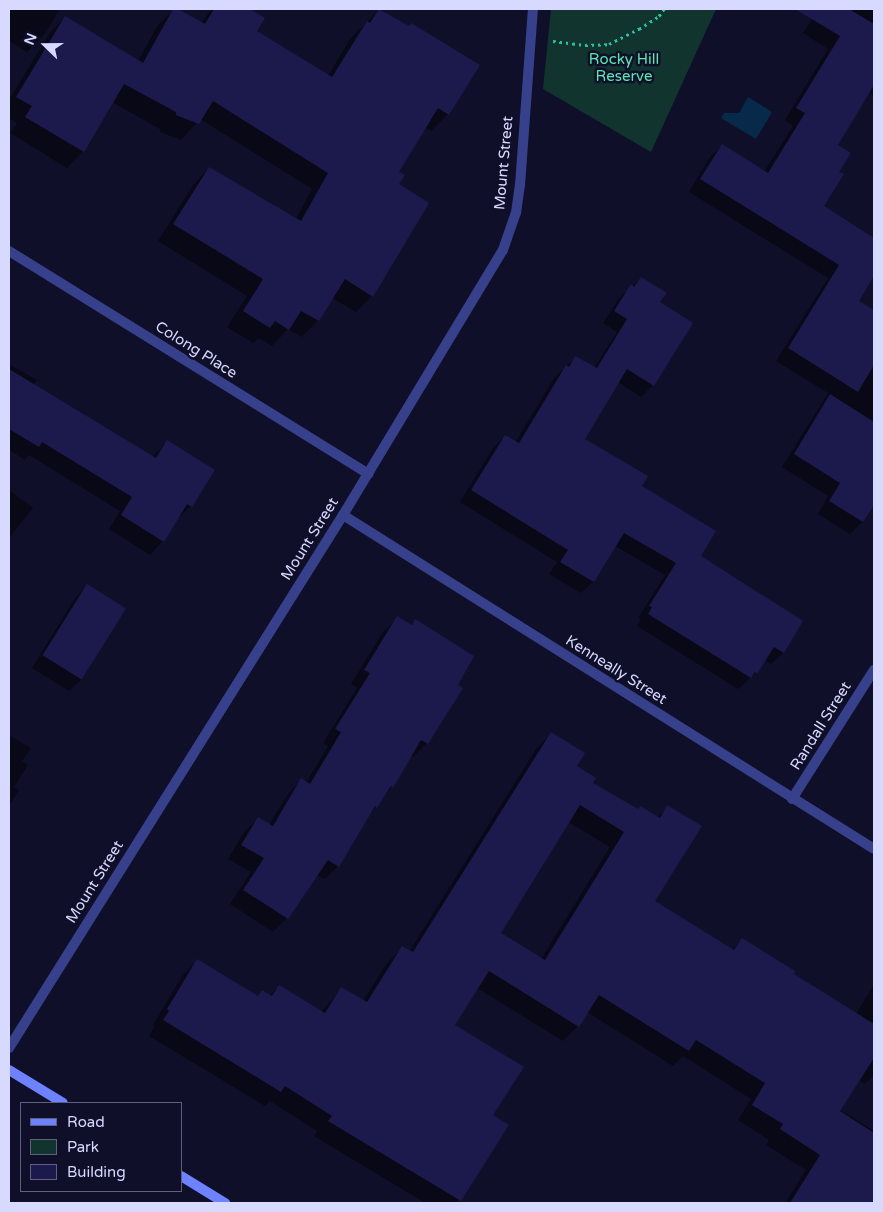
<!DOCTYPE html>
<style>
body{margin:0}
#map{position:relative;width:883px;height:1212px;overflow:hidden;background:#0f0f2a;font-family:"Varela Round",sans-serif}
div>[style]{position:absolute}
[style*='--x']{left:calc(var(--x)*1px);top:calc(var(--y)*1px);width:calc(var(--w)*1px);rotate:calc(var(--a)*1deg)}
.green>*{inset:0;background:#11342e}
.water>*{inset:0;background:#072a4a}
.shadow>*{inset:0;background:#0007}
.building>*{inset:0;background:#1c1a4c;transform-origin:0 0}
.path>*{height:3px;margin-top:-1.5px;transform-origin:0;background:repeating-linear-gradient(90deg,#29c2a1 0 2.5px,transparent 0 6.5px)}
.street>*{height:10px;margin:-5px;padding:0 5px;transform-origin:5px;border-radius:5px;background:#37418b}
.secondary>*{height:10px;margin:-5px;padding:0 5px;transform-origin:5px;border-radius:5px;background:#6e81ff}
span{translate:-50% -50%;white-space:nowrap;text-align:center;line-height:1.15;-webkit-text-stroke:5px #0f0f2a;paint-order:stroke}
.park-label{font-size:15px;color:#5be7af}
.street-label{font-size:15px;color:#d7d9ff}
.frame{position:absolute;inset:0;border:10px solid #d7d9ff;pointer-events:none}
.legend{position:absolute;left:20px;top:1102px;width:162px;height:90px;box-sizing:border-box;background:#0f0f2a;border:1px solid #5f607f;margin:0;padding:6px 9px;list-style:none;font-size:15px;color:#d7d9ff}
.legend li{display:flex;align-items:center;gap:10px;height:25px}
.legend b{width:25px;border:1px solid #5f607f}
.north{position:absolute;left:20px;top:20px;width:50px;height:50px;-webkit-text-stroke:4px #0f0f2a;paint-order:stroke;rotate:292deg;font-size:14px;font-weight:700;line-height:20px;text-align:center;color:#d7d9ff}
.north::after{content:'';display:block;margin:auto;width:18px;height:22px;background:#d7d9ff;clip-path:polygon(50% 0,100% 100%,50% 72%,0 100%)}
</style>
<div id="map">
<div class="green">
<div style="clip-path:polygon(551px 9px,716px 9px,651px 152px,543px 89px)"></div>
</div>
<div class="water">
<div style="clip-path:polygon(748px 97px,772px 112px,756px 139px,721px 118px,724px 113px,739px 113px)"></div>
</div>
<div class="shadow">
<div style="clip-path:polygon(9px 9px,60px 9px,45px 34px,27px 52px,9px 41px)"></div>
<div style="clip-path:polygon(174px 9px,201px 23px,212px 9px,238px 11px,248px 9px,263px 18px,255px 31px,328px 76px,350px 39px,380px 9px,409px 27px,448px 114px,431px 131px,425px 127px,397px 172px,398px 184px,372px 296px,356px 312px,332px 298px,318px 320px,302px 337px,288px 329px,272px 346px,259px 338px,253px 343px,227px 327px,247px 296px,158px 241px,193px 185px,209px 168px,296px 219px,312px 189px,200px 119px,181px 140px,160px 132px,160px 129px,112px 102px,83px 151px,67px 168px,10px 133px,17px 123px,9px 118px,9px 100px,49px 34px,65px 17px,138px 61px,158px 25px)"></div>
<div style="clip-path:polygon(819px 9px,874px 9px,874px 96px,868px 92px,837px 145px,837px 172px,822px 206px,874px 239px,874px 274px,857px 301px,874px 312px,874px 503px,862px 522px,850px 534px,818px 514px,828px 496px,782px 467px,828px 393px,776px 361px,828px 278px,689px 192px,709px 158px,722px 146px,764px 172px,793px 126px,785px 120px,828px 49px,803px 33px)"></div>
<div style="clip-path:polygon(641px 279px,659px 302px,653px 385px,641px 397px,618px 382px,583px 440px,641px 486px,699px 557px,802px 621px,783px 653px,771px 664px,764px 660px,756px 673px,738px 689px,637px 626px,641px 619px,638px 618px,665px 575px,615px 546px,593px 582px,581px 593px,549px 574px,557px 562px,460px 502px,493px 448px,505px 436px,515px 443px,554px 378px,576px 357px,594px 368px,617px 332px,603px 323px,619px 298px)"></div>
<div style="clip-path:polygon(9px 364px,37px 380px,33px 385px,152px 457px,167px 442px,213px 470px,191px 506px,177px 519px,163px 541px,150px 555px,109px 529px,120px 511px,29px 455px,25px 460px,9px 450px)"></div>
<div style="clip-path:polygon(9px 490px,33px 508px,9px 538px)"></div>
<div style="clip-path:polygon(87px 586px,82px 679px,69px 691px,32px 668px,75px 598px)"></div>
<div style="clip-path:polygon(397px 618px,410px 626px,415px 621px,456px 685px,462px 688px,427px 743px,413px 757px,410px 756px,392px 787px,369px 814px,338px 866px,325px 879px,316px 875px,287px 918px,273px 932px,230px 904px,251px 872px,228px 859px,244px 832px,258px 819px,269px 825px,288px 794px,301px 780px,306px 783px,328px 746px,323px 743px,357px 688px,351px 684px,383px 632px)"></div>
<div style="clip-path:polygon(evenodd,551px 734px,591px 784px,637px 810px,657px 818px,668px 807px,654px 901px,732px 950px,742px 939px,793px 975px,856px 1014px,874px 984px,874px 1075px,865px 1084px,858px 1080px,839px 1109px,874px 1131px,874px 1203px,858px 1203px,831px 1187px,822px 1203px,785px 1203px,806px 1170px,766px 1145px,769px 1140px,738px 1120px,751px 1099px,683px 1056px,673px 1066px,587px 1012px,578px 1026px,563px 1041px,477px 988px,454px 1025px,491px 1116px,457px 1203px,425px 1203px,314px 1136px,317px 1131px,270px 1101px,265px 1106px,149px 1036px,155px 1026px,153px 1025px,182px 976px,197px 961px,257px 997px,262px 992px,269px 996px,279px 987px,321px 1012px,342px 988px,363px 1001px,387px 963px,402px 948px,409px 952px,536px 749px,551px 734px,568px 822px,610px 847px,541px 959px,499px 933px,568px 822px)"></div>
<div style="clip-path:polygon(9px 735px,31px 748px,22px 761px,28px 765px,14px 787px,19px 790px,9px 806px)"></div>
</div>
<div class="building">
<div style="clip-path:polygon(173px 9px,178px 9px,205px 24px,214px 9px,250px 9px,265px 18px,257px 31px,332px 77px,367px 21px,370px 23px,379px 9px,409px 26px,411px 23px,480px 65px,449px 115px,438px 108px,399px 172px,405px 175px,399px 184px,429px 203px,373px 297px,345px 279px,319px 321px,301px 311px,289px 330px,275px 321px,270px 328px,243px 311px,263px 279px,173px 224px,209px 167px,301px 221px,328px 173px,213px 101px,199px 124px,176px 115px,176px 112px,124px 84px,84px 152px,25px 117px,32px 106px,16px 97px,65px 16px,143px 63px)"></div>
<div style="clip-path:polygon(795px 9px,849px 9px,874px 24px,874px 85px,838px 145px,851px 153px,839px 172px,844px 174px,824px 206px,874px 238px,874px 276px,859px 301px,874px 310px,874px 365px,858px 392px,788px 348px,839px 265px,700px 179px,722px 144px,768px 173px,805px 113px,796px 108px,840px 36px)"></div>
<div style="clip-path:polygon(641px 277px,667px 293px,660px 302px,693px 323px,654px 386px,627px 369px,585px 439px,648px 476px,642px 486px,716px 531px,701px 556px,803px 621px,784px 653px,774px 647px,757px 674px,755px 672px,751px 678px,648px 614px,652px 607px,649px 606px,676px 563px,624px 533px,594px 582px,560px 562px,568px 550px,471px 490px,505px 435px,519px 443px,566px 365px,569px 367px,575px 356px,597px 368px,627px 319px,614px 311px,631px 284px,634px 287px)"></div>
<div style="clip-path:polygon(9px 369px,156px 458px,167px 440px,215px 470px,192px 507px,187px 504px,164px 542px,121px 515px,132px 497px,42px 442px,39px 447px,9px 429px)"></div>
<div style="clip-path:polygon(830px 394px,874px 422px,874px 505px,863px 522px,829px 501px,840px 483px,794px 454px)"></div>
<div style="left:87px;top:584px;width:46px;height:84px;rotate:32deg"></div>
<div style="clip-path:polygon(397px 616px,412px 625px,415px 619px,474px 656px,458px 685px,463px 688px,428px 744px,421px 740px,393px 788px,391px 786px,377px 808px,375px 806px,339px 867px,328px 860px,288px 919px,243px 890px,264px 858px,241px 845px,258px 817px,273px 826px,301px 778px,310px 784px,341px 732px,335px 729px,370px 673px,364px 670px)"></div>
<div style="clip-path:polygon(evenodd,551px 732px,585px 753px,577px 766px,596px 778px,593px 783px,638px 809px,640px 806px,660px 818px,667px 805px,702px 826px,655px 901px,734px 950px,742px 938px,795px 971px,794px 974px,874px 1024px,874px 1058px,840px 1111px,874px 1133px,874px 1203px,790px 1203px,820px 1155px,780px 1129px,783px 1124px,752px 1105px,765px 1083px,696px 1040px,689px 1051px,599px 995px,579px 1027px,489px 971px,455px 1025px,524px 1067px,493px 1115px,509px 1125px,461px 1201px,328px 1121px,332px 1116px,285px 1086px,281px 1092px,163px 1020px,169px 1011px,167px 1009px,197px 959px,258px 996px,262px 990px,272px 996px,279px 985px,325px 1013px,341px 987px,367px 1002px,402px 946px,413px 952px,551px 732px,580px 805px,624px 832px,545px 960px,501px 933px,580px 805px)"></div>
</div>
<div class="path">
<div style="--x:553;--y:41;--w:32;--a:7"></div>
<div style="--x:585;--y:45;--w:24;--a:-2"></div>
<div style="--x:609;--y:44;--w:34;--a:-27"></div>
<div style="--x:639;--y:29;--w:24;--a:-33"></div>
<div style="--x:659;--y:16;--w:9;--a:-54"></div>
</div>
<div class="street">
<div style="--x:9;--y:251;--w:423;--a:31.8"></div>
<div style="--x:343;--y:515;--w:627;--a:32.17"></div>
<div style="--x:792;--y:799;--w:153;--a:-57.6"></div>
<div style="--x:9;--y:1048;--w:629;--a:-57.93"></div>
<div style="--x:343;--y:515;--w:310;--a:-58.9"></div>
<div style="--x:503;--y:250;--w:39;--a:-71"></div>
<div style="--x:516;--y:213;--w:28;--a:-82"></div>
<div style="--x:520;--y:185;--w:176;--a:-85.8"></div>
</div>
<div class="secondary">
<div style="--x:9;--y:1070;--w:63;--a:31.4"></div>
<div style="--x:181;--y:1176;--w:52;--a:31.5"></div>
</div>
<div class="park-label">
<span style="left:624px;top:68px">Rocky Hill<br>Reserve</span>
</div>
<div class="street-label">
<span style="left:504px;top:163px;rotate:-85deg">Mount Street</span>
<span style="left:196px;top:350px;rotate:32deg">Colong Place</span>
<span style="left:310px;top:539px;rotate:-58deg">Mount Street</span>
<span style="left:616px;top:670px;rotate:32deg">Kenneally Street</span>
<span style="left:821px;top:726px;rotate:-58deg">Randall Street</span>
<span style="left:95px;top:882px;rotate:-58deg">Mount Street</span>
</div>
<div class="frame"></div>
<ul class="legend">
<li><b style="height:6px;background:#6e81ff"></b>Road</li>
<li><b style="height:14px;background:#11342e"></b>Park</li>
<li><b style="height:14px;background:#1c1a4c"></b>Building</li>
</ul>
<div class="north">N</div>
</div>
